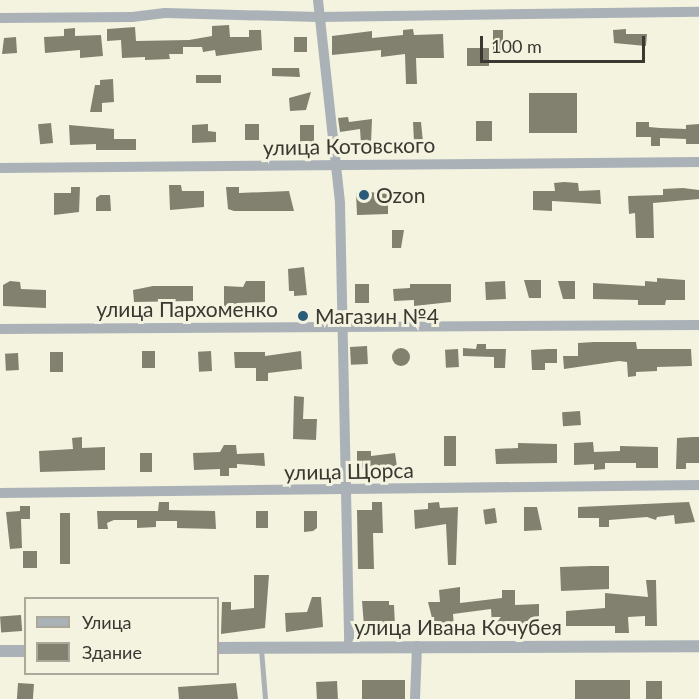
<!DOCTYPE html>
<meta charset="utf-8">
<style>
body{margin:0}
#map{position:relative;width:699px;height:699px;overflow:hidden;background:#f4f3e0;font-family:Lato,sans-serif}
div>[style]{position:absolute}
[style*='--x']{left:calc(var(--x)*1px);top:calc(var(--y)*1px);width:calc(var(--w)*1px);rotate:calc(var(--a)*1deg)}
.building>*{inset:0;background:#828170;transform-origin:0 0}
.round{border-radius:50%}
.service>*{height:5px;margin:-2.5px;padding:0 2.5px;transform-origin:2.5px;border-radius:2.5px;background:#aab1b7}
.minor>*{height:10px;margin:-5px;padding:0 5px;transform-origin:5px;border-radius:5px;background:#aab1b7}
.tertiary>*{height:12px;margin:-6px;padding:0 6px;transform-origin:6px;border-radius:6px;background:#aab1b7}
.dots>*{width:16px;height:16px;translate:-50% -50%;box-sizing:border-box;border:3px solid #f4f3e0;border-radius:50%}
span{translate:-50% -50%;white-space:nowrap;text-align:center;line-height:1.15;-webkit-text-stroke:6px #f4f3e0;paint-order:stroke}
.street-label{font-size:21px;color:#393831}
.poi-label{font-size:21px;color:#393831}
.left{translate:0 -50%;text-align:left}
.legend{position:absolute;left:24px;top:597px;width:195px;height:78px;box-sizing:border-box;background:#f4f3e0;border:2px solid #a9a89a;margin:0;padding:8px 10px;list-style:none;font-size:18px;color:#393831}
.legend li{display:flex;align-items:center;gap:12px;height:30px}
.legend b{width:30px;border:2px solid #a9a89a}
.scale{position:absolute;left:480px;top:36px;width:165px;height:27px;box-sizing:border-box;border:3px solid #393831;border-top:0;padding-left:8px;font-size:18px;line-height:21px;white-space:nowrap;color:#393831;-webkit-text-stroke:4px #f4f3e0;paint-order:stroke}
</style>
<div id="map">
<div class="building">
<div style="clip-path:polygon(229px 25px,230px 37px,249px 37px,249px 30px,261px 30px,262px 50px,216px 56px,215px 50px,203px 52px,202px 47px,183px 47px,183px 54px,169px 54px,170px 59px,145px 60px,145px 57px,122px 58px,121px 40px,107px 41px,107px 29px,135px 27px,136px 41px,189px 40px,212px 36px,212px 26px)"></div>
<div style="clip-path:polygon(75px 28px,75px 36px,101px 35px,103px 56px,80px 58px,80px 50px,45px 53px,44px 37px,64px 36px,64px 29px)"></div>
<div style="clip-path:polygon(413px 29px,414px 35px,443px 34px,444px 58px,416px 58px,417px 84px,406px 84px,405px 54px,381px 57px,381px 50px,332px 55px,332px 36px,372px 31px,372px 38px,403px 35px,403px 30px)"></div>
<div style="clip-path:polygon(626px 29px,626px 34px,647px 34px,646px 46px,614px 43px,613px 30px)"></div>
<div style="left:493px;top:30px;width:10px;height:20px"></div>
<div style="clip-path:polygon(16px 37px,17px 53px,2px 54px,4px 38px)"></div>
<div style="left:294px;top:37px;width:13px;height:15px"></div>
<div style="left:489px;top:48px;width:18px;height:22px;rotate:90deg"></div>
<div style="clip-path:polygon(272px 68px,299px 68px,300px 77px,272px 76px)"></div>
<div style="left:221px;top:75px;width:8px;height:25px;rotate:90deg"></div>
<div style="clip-path:polygon(113px 79px,114px 102px,102px 103px,102px 112px,90px 112px,95px 85px,100px 85px,100px 80px)"></div>
<div style="clip-path:polygon(311px 92px,306px 110px,290px 111px,289px 98px)"></div>
<div style="left:577px;top:93px;width:40px;height:48px;rotate:90deg"></div>
<div style="clip-path:polygon(348px 117px,349px 122px,372px 119px,371px 143px,361px 144px,360px 129px,340px 132px,338px 118px)"></div>
<div style="left:476px;top:121px;width:16px;height:20px"></div>
<div style="clip-path:polygon(413px 122px,421px 122px,423px 142px,414px 142px)"></div>
<div style="clip-path:polygon(636px 122px,649px 122px,649px 127px,660px 128px,686px 129px,686px 125px,699px 124px,699px 144px,686px 144px,686px 139px,660px 138px,660px 146px,651px 146px,651px 137px,636px 137px)"></div>
<div style="left:51px;top:123px;width:20px;height:13px;rotate:84deg"></div>
<div style="clip-path:polygon(208px 124px,208px 131px,216px 132px,216px 142px,192px 143px,192px 125px)"></div>
<div style="left:245px;top:124px;width:14px;height:16px"></div>
<div style="clip-path:polygon(69px 125px,114px 129px,114px 139px,136px 139px,136px 150px,96px 150px,96px 144px,70px 145px)"></div>
<div style="left:300px;top:125px;width:14px;height:19px"></div>
<div style="clip-path:polygon(564px 182px,578px 183px,579px 191px,600px 190px,601px 204px,552px 201px,552px 211px,533px 210px,533px 191px,555px 191px,554px 183px)"></div>
<div style="clip-path:polygon(169px 185px,181px 185px,182px 191px,204px 191px,204px 207px,170px 210px)"></div>
<div style="clip-path:polygon(71px 187px,80px 187px,79px 212px,54px 215px,54px 193px,71px 193px)"></div>
<div style="clip-path:polygon(226px 187px,239px 187px,239px 193px,289px 191px,294px 211px,234px 211px,228px 209px)"></div>
<div style="clip-path:polygon(683px 188px,699px 190px,699px 199px,653px 203px,654px 238px,636px 238px,635px 213px,629px 214px,628px 196px,663px 195px,663px 189px)"></div>
<div style="clip-path:polygon(369px 192px,388px 194px,388px 214px,357px 215px,356px 193px)"></div>
<div style="clip-path:polygon(100px 195px,110px 195px,111px 211px,96px 211px,96px 198px)"></div>
<div style="clip-path:polygon(392px 230px,404px 230px,401px 248px,392px 248px)"></div>
<div style="clip-path:polygon(304px 267px,307px 295px,294px 296px,294px 291px,289px 291px,288px 269px)"></div>
<div style="clip-path:polygon(657px 278px,685px 280px,685px 300px,666px 300px,665px 305px,638px 305px,638px 300px,593px 299px,593px 283px,645px 286px,645px 281px,657px 282px)"></div>
<div style="clip-path:polygon(524px 280px,541px 280px,541px 298px,529px 298px)"></div>
<div style="clip-path:polygon(10px 281px,20px 282px,21px 289px,46px 290px,46px 308px,3px 306px,3px 285px)"></div>
<div style="clip-path:polygon(246px 281px,265px 281px,265px 302px,237px 303px,237px 308px,224px 308px,224px 286px,243px 287px)"></div>
<div style="left:505px;top:281px;width:18px;height:20px;rotate:87deg"></div>
<div style="clip-path:polygon(558px 281px,575px 281px,575px 299px,563px 299px)"></div>
<div style="left:355px;top:284px;width:14px;height:19px"></div>
<div style="clip-path:polygon(410px 284px,451px 284px,451px 302px,414px 306px,414px 300px,394px 301px,393px 289px,410px 288px)"></div>
<div style="clip-path:polygon(153px 286px,193px 286px,193px 301px,134px 302px,133px 290px)"></div>
<div style="clip-path:polygon(594px 342px,636px 342px,637px 349px,691px 349px,692px 366px,657px 367px,657px 371px,636px 372px,636px 376px,628px 377px,627px 362px,619px 361px,564px 369px,563px 356px,578px 356px,578px 343px)"></div>
<div style="clip-path:polygon(477px 344px,486px 344px,486px 349px,506px 349px,505px 368px,494px 368px,494px 357px,463px 356px,463px 348px,476px 349px)"></div>
<div style="left:367px;top:346px;width:18px;height:17px;rotate:87deg"></div>
<div class="round" style="left:392px;top:348px;width:18px;height:18px"></div>
<div style="left:458px;top:349px;width:18px;height:13px;rotate:87deg"></div>
<div style="clip-path:polygon(548px 349px,557px 349px,557px 363px,545px 363px,545px 370px,532px 370px,531px 350px)"></div>
<div style="left:142px;top:351px;width:13px;height:17px"></div>
<div style="left:211px;top:351px;width:20px;height:13px;rotate:87deg"></div>
<div style="clip-path:polygon(301px 351px,302px 369px,268px 373px,268px 381px,256px 381px,256px 368px,235px 368px,234px 352px,265px 352px,265px 356px)"></div>
<div style="left:50px;top:352px;width:13px;height:20px"></div>
<div style="left:18px;top:353px;width:17px;height:13px;rotate:87deg"></div>
<div style="clip-path:polygon(294px 396px,304px 397px,303px 419px,317px 419px,316px 440px,293px 439px)"></div>
<div style="left:580px;top:411px;width:14px;height:18px;rotate:86deg"></div>
<div style="left:444px;top:436px;width:12px;height:30px"></div>
<div style="clip-path:polygon(82px 437px,82px 448px,105px 447px,105px 470px,40px 472px,39px 451px,73px 449px,72px 438px)"></div>
<div style="clip-path:polygon(693px 437px,699px 437px,699px 463px,686px 463px,686px 469px,676px 469px,677px 438px)"></div>
<div style="clip-path:polygon(593px 442px,594px 452px,620px 451px,620px 446px,658px 447px,658px 468px,636px 468px,636px 463px,605px 463px,605px 469px,594px 470px,594px 464px,574px 465px,574px 443px)"></div>
<div style="clip-path:polygon(518px 443px,557px 444px,557px 463px,496px 464px,495px 449px,518px 448px)"></div>
<div style="clip-path:polygon(224px 445px,236px 445px,237px 454px,264px 453px,265px 466px,237px 464px,237px 468px,229px 468px,229px 476px,220px 476px,220px 469px,194px 470px,193px 453px,220px 452px)"></div>
<div style="clip-path:polygon(357px 451px,371px 451px,371px 456px,395px 453px,397px 467px,357px 469px)"></div>
<div style="left:140px;top:453px;width:12px;height:19px"></div>
<div style="clip-path:polygon(159px 502px,169px 502px,169px 510px,215px 511px,216px 529px,177px 528px,177px 521px,156px 521px,156px 527px,137px 528px,137px 520px,114px 520px,107px 523px,108px 529px,98px 529px,97px 511px,158px 511px)"></div>
<div style="clip-path:polygon(372px 502px,382px 502px,383px 533px,373px 533px,374px 569px,358px 569px,357px 510px,372px 510px)"></div>
<div style="clip-path:polygon(439px 502px,440px 508px,458px 507px,456px 565px,448px 565px,446px 524px,415px 529px,414px 510px,428px 509px,428px 503px)"></div>
<div style="clip-path:polygon(689px 502px,695px 522px,675px 524px,674px 515px,657px 517px,656px 520px,647px 517px,609px 520px,609px 527px,599px 527px,599px 518px,578px 518px,578px 507px)"></div>
<div style="clip-path:polygon(20px 506px,30px 506px,30px 519px,21px 519px,22px 548px,10px 549px,6px 512px,20px 511px)"></div>
<div style="clip-path:polygon(524px 507px,537px 507px,542px 530px,524px 531px)"></div>
<div style="left:495px;top:508px;width:15px;height:12px;rotate:82deg"></div>
<div style="left:256px;top:511px;width:12px;height:17px"></div>
<div style="clip-path:polygon(304px 511px,317px 511px,317px 528px,313px 531px,304px 532px)"></div>
<div style="left:60px;top:513px;width:10px;height:51px"></div>
<div style="left:23px;top:551px;width:14px;height:17px"></div>
<div style="clip-path:polygon(591px 566px,609px 566px,609px 589px,561px 591px,560px 567px)"></div>
<div style="clip-path:polygon(254px 575px,269px 575px,265px 628px,221px 634px,222px 602px,231px 602px,231px 610px,254px 608px)"></div>
<div style="clip-path:polygon(646px 580px,656px 580px,657px 626px,645px 626px,645px 616px,628px 617px,629px 633px,615px 633px,615px 626px,566px 626px,566px 611px,605px 608px,605px 593px,648px 597px)"></div>
<div style="clip-path:polygon(460px 587px,460px 603px,502px 598px,502px 590px,515px 590px,515px 605px,539px 604px,539px 623px,492px 626px,491px 609px,453px 614px,454px 627px,434px 626px,428px 602px,440px 602px,439px 590px)"></div>
<div style="clip-path:polygon(312px 597px,321px 597px,323px 627px,286px 632px,285px 613px,307px 612px)"></div>
<div style="clip-path:polygon(362px 601px,389px 601px,389px 605px,394px 605px,395px 626px,364px 626px)"></div>
<div style="left:21px;top:615px;width:16px;height:21px;rotate:86deg"></div>
<div style="left:405px;top:680px;width:19px;height:43px;rotate:90deg"></div>
<div style="left:630px;top:680px;width:19px;height:55px;rotate:90deg"></div>
<div style="left:337px;top:681px;width:18px;height:21px;rotate:87deg"></div>
<div style="left:646px;top:681px;width:16px;height:18px"></div>
<div style="left:18px;top:683px;width:16px;height:16px;rotate:4deg"></div>
<div style="clip-path:polygon(236px 683px,238px 699px,179px 699px,178px 687px)"></div>
</div>
<div class="service">
<div style="--x:261;--y:649;--w:50;--a:85.4"></div>
</div>
<div class="minor">
<div style="--x:318;--y:0;--w:205;--a:83.8"></div>
<div style="--x:340;--y:204;--w:443;--a:88.8"></div>
<div style="--x:0;--y:18;--w:132;--a:-0.4"></div>
<div style="--x:132;--y:17;--w:33;--a:-7"></div>
<div style="--x:165;--y:13;--w:154;--a:1.5"></div>
<div style="--x:319;--y:17;--w:380;--a:-0.8"></div>
<div style="--x:0;--y:168;--w:699;--a:-0.49"></div>
<div style="--x:0;--y:329;--w:699;--a:-0.33"></div>
<div style="--x:0;--y:493;--w:699;--a:-0.66"></div>
<div style="--x:415;--y:699;--w:53;--a:-87.8"></div>
</div>
<div class="tertiary">
<div style="--x:218;--y:648;--w:481;--a:-0.2"></div>
<div style="--x:0;--y:651;--w:26;--a:0"></div>
</div>
<div class="dots">
<div style="left:364px;top:195px;background:#2a5b79"></div>
<div style="left:303px;top:316px;background:#2a5b79"></div>
</div>
<div class="street-label">
<span style="left:349px;top:146px;rotate:-1deg">улица Котовского</span>
<span style="left:187px;top:309px">улица Пархоменко</span>
<span style="left:349px;top:471px;rotate:-1deg">улица Щорса</span>
<span style="left:458px;top:627px">улица Ивана Кочубея</span>
</div>
<div class="poi-label">
<span class="left" style="left:376px;top:195px">Ozon</span>
<span class="left" style="left:315px;top:316px">Магазин №4</span>
</div>
<ul class="legend">
<li><b style="height:8px;background:#aab1b7"></b>Улица</li>
<li><b style="height:16px;background:#828170"></b>Здание</li>
</ul>
<div class="scale">100 m</div>
</div>
